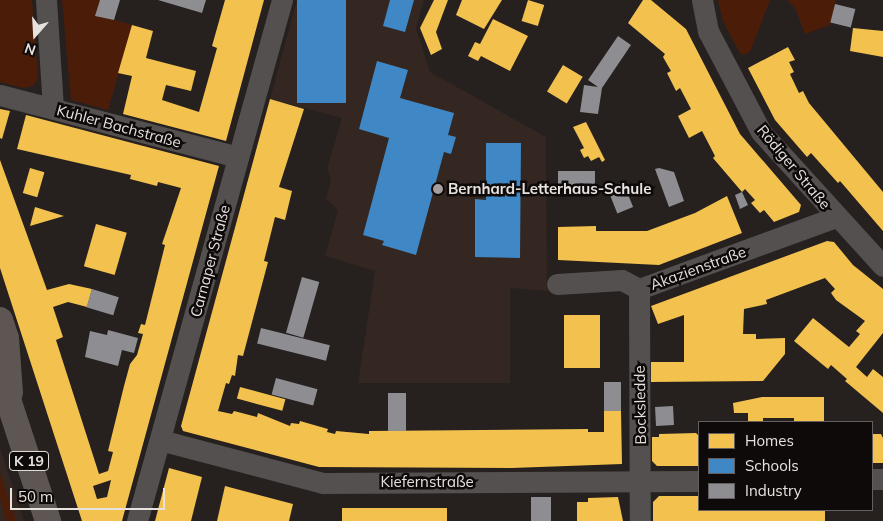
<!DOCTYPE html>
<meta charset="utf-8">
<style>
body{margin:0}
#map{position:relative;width:883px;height:521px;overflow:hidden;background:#26201f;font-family:Mulish,sans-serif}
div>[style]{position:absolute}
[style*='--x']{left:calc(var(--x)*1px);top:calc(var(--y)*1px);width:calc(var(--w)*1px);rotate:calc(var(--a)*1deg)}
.built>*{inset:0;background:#342621}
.green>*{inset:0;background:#4b1d09}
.homes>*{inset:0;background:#f2c14e;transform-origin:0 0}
.schools>*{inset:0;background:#3f88c5;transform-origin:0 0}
.industry>*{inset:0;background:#8d8d92;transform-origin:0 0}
.minor>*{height:21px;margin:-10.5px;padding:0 10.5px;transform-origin:10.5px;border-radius:10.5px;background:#53504f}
.major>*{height:26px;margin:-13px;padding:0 13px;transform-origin:13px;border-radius:13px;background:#5e5653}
.dots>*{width:14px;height:14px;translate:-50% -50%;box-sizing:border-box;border:2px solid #0e0a09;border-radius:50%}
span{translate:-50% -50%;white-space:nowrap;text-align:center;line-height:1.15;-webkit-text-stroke:5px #0e0a09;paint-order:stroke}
.shield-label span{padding:1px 4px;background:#0e0a09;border:1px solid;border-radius:4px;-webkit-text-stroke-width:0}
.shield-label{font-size:14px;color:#e8e2df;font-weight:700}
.street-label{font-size:15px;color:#e8e2df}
.poi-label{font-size:15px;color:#e8e2df;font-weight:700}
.left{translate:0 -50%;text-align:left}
.legend{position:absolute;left:698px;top:421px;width:175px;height:90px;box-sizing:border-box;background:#0e0a09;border:1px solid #65605f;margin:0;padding:6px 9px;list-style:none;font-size:15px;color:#e8e2df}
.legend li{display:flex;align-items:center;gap:10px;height:25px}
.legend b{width:25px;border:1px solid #65605f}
.north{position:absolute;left:10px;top:10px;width:50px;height:50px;-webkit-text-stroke:4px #0e0a09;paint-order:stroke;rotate:199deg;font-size:14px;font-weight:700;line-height:20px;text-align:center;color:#e8e2df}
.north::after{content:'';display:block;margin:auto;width:18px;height:22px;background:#e8e2df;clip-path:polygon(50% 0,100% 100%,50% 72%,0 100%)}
.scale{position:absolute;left:10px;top:488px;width:155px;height:22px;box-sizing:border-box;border:2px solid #e8e2df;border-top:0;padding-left:6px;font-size:15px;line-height:18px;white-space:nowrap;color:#e8e2df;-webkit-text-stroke:4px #0e0a09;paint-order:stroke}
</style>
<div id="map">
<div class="built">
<div style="clip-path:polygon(297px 0,424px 0,416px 28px,430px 72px,546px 137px,547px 291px,510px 288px,510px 383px,358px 383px,375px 271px,325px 256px,338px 210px,326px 199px,331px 179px,327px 169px,342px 118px,270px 99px)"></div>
<div style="clip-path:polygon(0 448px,24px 521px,0 521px)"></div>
</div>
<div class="green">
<div style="clip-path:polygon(0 0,32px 0,38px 79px,33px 86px,23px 88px,0 82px)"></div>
<div style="clip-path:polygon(62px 0,100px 0,96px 15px,133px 25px,108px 110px,71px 100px)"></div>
<div style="clip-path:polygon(718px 0,770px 0,750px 52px,741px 55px,723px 21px)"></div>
<div style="clip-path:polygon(787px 0,836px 0,830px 25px,805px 34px,795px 8px)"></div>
<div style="clip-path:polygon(0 473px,16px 521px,6px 521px,0 497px)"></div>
</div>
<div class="homes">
<div style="clip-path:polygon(225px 0,264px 0,226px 141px,123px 114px,132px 76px,118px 73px,132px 25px,153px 31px,146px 58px,196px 71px,191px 91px,166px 85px,162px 100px,199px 112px,217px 48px,212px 46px)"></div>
<div style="clip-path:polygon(434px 0,448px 0,436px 32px,442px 49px,431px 55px,420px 28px)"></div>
<div style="clip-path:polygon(462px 0,502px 0,484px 29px,456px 15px)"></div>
<div style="left:528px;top:0;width:17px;height:22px;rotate:17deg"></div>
<div style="clip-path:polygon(643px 0,651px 0,686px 29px,740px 134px,801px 205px,799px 212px,774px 222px,764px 210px,760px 213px,751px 203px,755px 200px,745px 189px,742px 192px,713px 158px,715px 156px,702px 131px,689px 138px,678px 116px,691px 109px,680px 88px,676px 91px,667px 73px,671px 71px,663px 57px,665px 54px,628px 23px)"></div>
<div style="clip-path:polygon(493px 19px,528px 36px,510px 71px,481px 56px,478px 61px,468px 56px,475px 42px,480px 44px)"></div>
<div style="clip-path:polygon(853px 28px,883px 31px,883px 57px,850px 51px)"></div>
<div style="clip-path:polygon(788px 47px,795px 60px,789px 62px,794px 72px,790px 74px,799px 93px,803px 91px,809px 103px,883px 192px,883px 231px,840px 181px,838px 183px,811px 153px,807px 157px,775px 120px,748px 68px)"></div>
<div style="left:563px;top:65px;width:23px;height:31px;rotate:31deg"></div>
<div style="clip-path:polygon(270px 99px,304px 109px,279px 187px,292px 191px,285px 220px,275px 217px,264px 261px,268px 262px,243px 356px,238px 355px,235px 376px,232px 375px,229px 384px,226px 383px,218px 411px,232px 414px,234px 411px,257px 417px,258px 413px,290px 426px,291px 423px,299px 424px,300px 421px,328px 429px,327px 432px,335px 434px,336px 431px,369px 434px,369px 431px,588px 429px,588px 432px,604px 432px,604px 411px,621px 411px,622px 464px,512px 468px,319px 467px,183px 431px,181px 426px)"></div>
<div style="clip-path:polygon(0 109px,10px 111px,2px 139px,0 138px)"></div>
<div style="clip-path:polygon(evenodd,26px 115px,219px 166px,122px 521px,82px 521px,0 268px,0 160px,47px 290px,69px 284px,92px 289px,87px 307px,68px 302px,53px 307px,63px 337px,56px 340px,99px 474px,108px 471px,113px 452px,108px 451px,124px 386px,130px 364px,137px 355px,143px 334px,138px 333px,141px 324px,145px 325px,165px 245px,162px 244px,181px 188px,158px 182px,157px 186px,130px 179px,131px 175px,17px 149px,26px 115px,111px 480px,107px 497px,97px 499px,93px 486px,111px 480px)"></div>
<div style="clip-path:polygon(586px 122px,605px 160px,602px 162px,599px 157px,591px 161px,588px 156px,584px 158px,580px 150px,584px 148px,573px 127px)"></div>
<div style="left:30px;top:168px;width:15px;height:26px;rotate:16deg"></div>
<div style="clip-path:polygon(727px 196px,742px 233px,659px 265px,558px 260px,558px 227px,596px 226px,596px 231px,647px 231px,695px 213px)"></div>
<div style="clip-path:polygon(35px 207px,64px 216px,30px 226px)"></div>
<div style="left:96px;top:224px;width:32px;height:44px;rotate:16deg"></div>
<div style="clip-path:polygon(827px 241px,834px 242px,853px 265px,883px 289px,883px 333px,856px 367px,867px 377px,873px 369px,883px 377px,883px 413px,845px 381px,847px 379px,831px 365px,828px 369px,794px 341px,813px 318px,849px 347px,860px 334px,856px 331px,865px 321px,836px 300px,831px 293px,835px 289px,825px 278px,766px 300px,767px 304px,744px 309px,743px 334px,756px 334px,756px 339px,785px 338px,785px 354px,763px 381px,651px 382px,651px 362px,684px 362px,684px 315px,658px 324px,651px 306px)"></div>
<div style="left:564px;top:315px;width:36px;height:53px"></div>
<div style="left:240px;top:387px;width:47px;height:12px;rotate:15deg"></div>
<div style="clip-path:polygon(762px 397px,824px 397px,824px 422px,794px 422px,794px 418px,763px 418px,763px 422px,748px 422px,748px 413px,734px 413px,733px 403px)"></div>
<div style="clip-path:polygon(696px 433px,699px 436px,699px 466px,657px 466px,652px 461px,652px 437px,659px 437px,659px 434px)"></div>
<div style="clip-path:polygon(872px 434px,881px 434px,883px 438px,883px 463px,872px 463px)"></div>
<div style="clip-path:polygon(169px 468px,202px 477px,191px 521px,155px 521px)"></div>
<div style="clip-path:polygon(225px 486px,293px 504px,289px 521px,217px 521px)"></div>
<div style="clip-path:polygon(659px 496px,699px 496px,699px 510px,825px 510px,825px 521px,653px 521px,653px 502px)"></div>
<div style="clip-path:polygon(618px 497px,623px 521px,577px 521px,577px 502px,588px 502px,588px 498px)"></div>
<div style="left:447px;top:508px;width:13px;height:105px;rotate:90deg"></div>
</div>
<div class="schools">
<div style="left:297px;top:0;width:49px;height:103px"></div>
<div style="clip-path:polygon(390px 0,414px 0,405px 32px,383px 26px)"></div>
<div style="clip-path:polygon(377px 61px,408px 70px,400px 98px,454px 113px,448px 135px,456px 137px,451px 154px,444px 152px,416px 255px,382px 245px,384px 241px,363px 235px,389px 138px,359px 129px)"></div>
<div style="clip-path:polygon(486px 143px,521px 143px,520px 258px,475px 257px,475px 199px,486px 200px)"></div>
</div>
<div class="industry">
<div style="clip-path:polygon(100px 0,120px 0,114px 20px,95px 16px)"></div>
<div style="clip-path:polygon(158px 0,206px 0,202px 13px)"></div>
<div style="left:835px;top:4px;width:21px;height:19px;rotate:14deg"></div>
<div style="clip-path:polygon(618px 36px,631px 45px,602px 88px,598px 114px,580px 112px,584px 85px,598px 87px,588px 80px)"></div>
<div style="clip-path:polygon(659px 168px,674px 172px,684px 201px,669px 207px,655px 169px)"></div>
<div style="left:558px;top:171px;width:37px;height:17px"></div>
<div style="left:623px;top:182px;width:27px;height:17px;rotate:68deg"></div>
<div style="clip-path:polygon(742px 192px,748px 205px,740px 209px,735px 195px)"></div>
<div style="left:302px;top:277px;width:18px;height:58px;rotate:16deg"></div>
<div style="left:92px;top:289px;width:28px;height:19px;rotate:17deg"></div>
<div style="left:261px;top:328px;width:71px;height:16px;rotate:14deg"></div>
<div style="clip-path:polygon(108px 330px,138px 338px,134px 353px,122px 350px,118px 366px,85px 357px,90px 331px,107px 335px)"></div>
<div style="left:276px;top:378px;width:43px;height:17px;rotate:15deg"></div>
<div style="left:621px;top:382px;width:29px;height:17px;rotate:90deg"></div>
<div style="left:388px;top:393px;width:18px;height:38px"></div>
<div style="left:673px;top:406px;width:19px;height:18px;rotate:87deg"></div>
<div style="left:531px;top:497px;width:20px;height:24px"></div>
</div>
<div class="minor">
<div style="--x:46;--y:0;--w:108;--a:86.3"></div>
<div style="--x:702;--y:0;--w:32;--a:79"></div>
<div style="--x:708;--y:31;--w:114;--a:62.3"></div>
<div style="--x:761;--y:132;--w:181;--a:47.7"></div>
<div style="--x:0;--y:95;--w:246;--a:14.6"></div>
<div style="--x:557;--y:284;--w:65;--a:-3.5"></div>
<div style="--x:622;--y:280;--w:19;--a:28"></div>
<div style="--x:639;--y:289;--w:210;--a:-20.1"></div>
<div style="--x:639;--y:289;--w:232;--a:89.8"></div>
<div style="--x:160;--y:440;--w:169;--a:14.8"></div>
<div style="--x:323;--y:483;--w:376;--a:-0.3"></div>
<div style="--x:872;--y:479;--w:11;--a:0"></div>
<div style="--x:137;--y:521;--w:541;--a:-74.45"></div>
</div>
<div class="major">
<div style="--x:0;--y:320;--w:19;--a:72"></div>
<div style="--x:6;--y:338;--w:55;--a:85.8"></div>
<div style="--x:0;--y:375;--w:154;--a:71.8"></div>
</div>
<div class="dots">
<div style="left:438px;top:189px;background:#a49e9c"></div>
</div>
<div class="shield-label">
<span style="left:29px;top:461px">K 19</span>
</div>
<div class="street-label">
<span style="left:119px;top:126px;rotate:15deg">Kuhler Bachstraße</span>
<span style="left:794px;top:167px;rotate:50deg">Rödiger Straße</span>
<span style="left:210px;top:261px;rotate:-75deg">Carnaper Straße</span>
<span style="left:698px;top:268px;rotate:-20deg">Akazienstraße</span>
<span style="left:640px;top:405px;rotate:-91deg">Bocksledde</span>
<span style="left:427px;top:482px">Kiefernstraße</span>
</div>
<div class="poi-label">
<span class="left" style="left:448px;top:189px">Bernhard-Letterhaus-Schule</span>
</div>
<ul class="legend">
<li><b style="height:14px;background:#f2c14e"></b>Homes</li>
<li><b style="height:14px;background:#3f88c5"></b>Schools</li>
<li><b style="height:14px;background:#8d8d92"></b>Industry</li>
</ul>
<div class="north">N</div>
<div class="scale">50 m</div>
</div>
